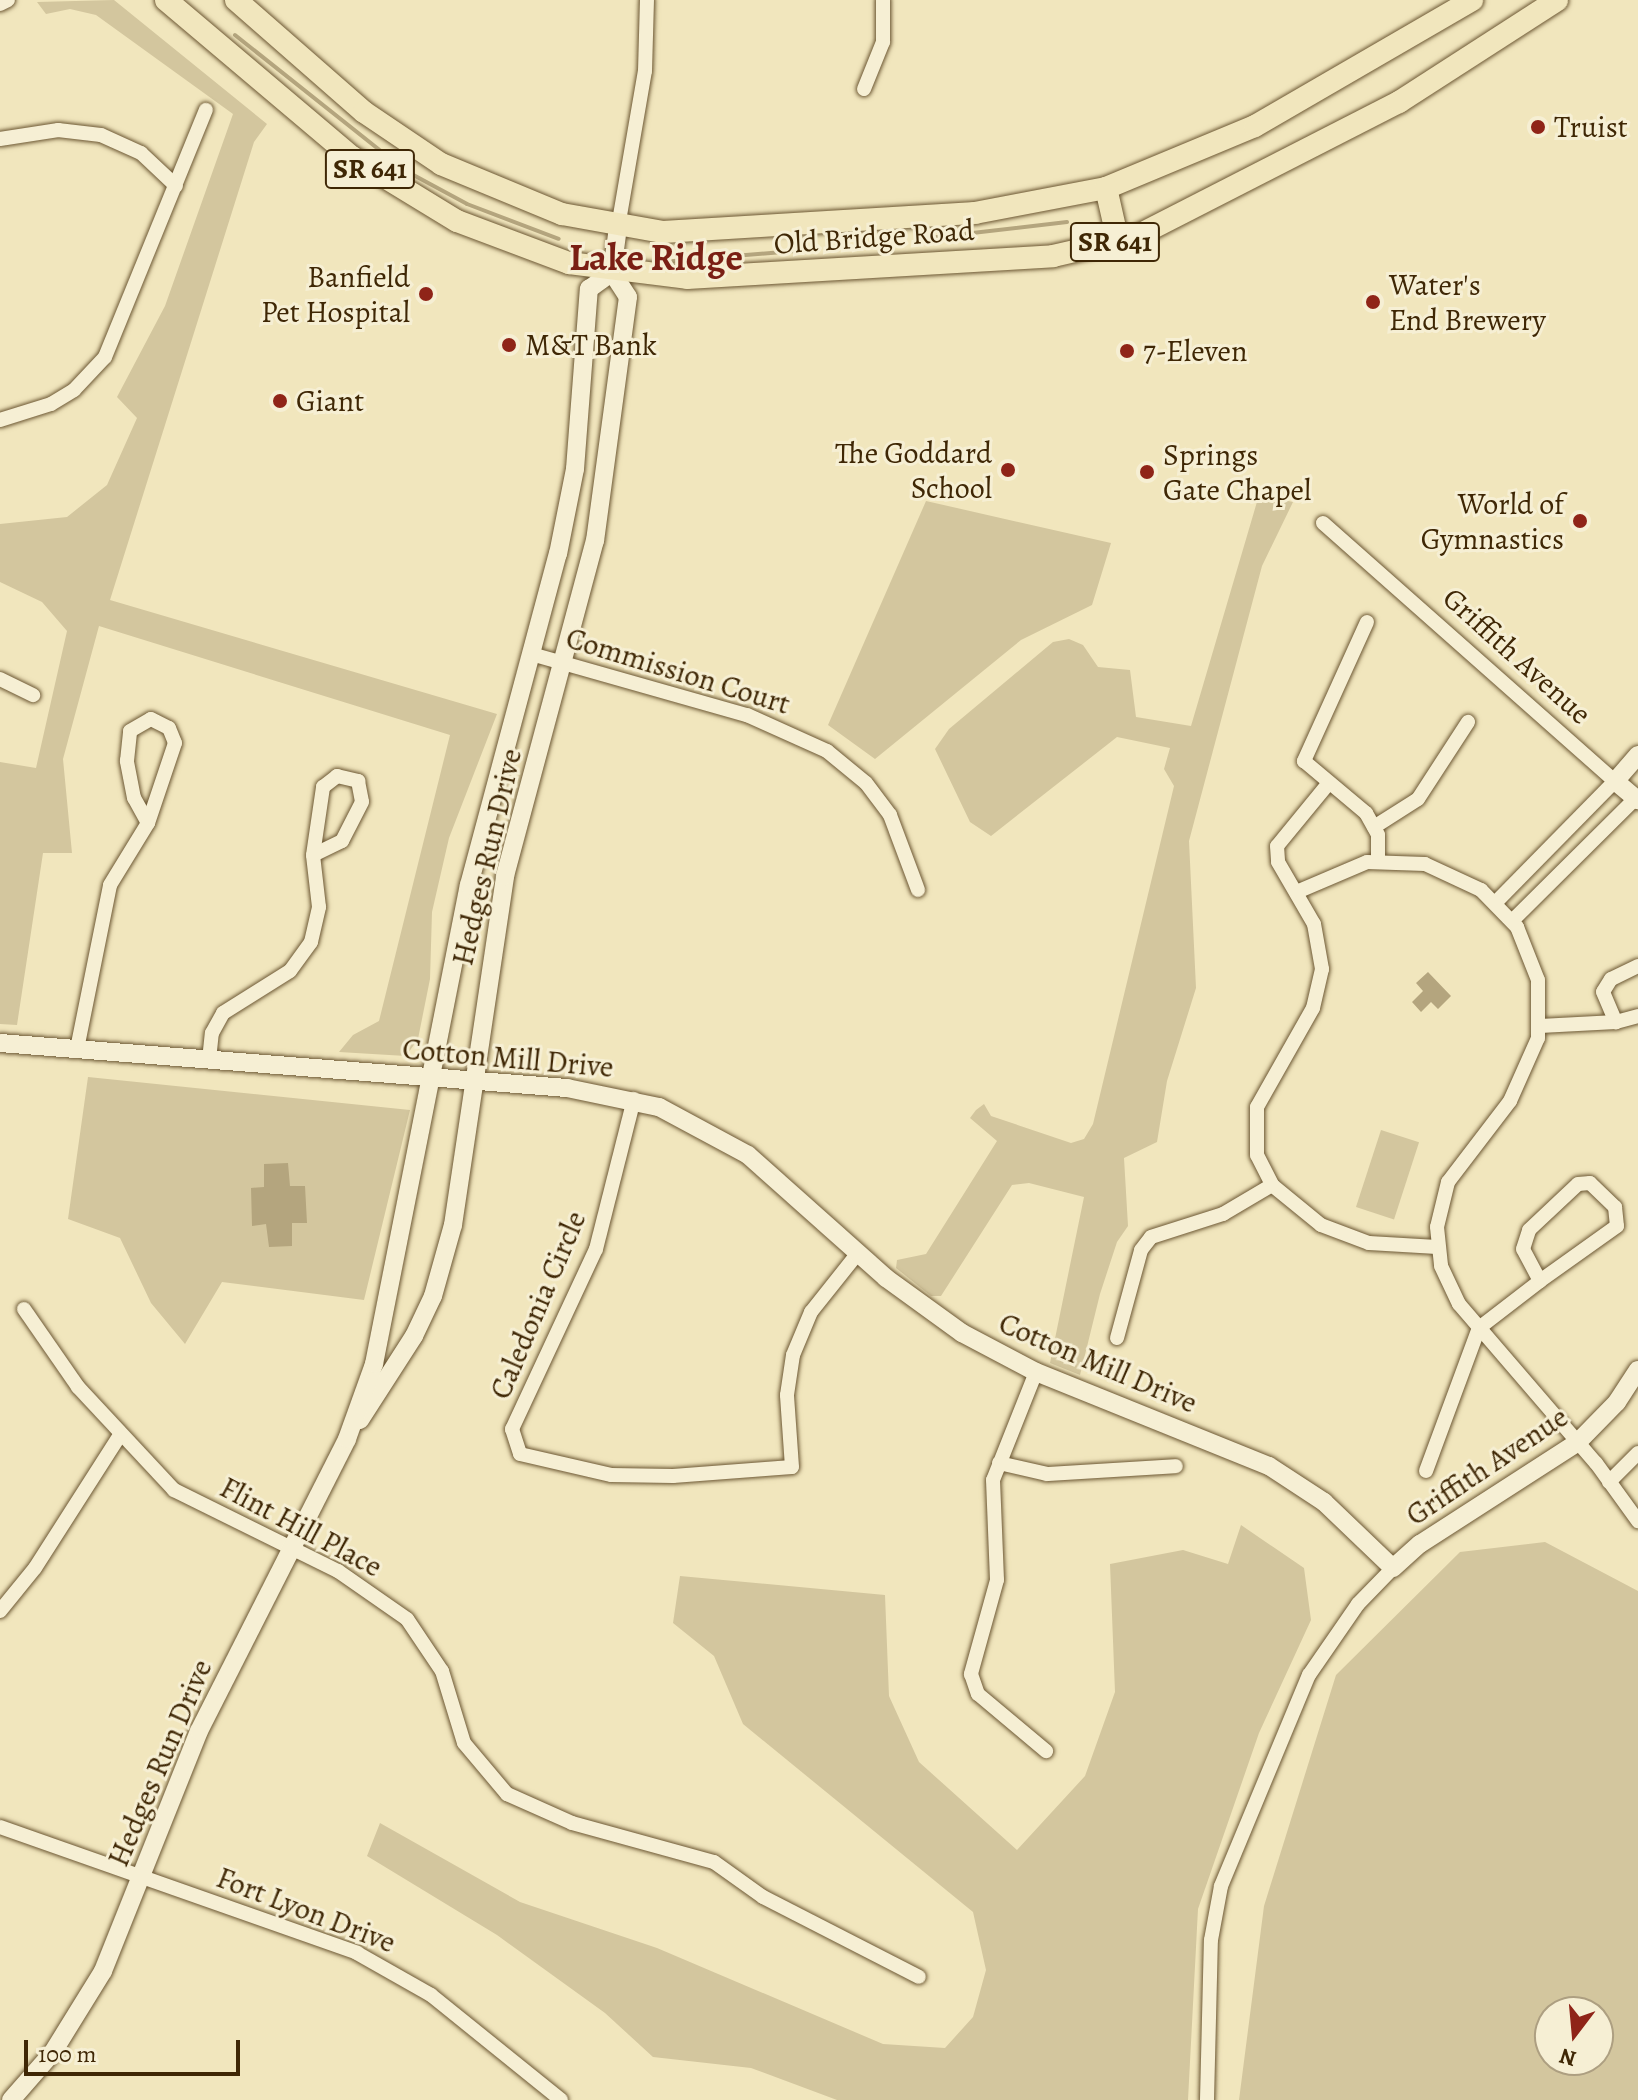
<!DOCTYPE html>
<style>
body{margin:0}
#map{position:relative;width:1638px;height:2100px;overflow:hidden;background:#f1e6bd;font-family:Alegreya,serif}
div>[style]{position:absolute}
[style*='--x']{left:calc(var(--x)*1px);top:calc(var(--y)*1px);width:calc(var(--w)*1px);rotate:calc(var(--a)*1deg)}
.green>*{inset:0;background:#d3c69e;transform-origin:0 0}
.water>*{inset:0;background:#b4a57e}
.stream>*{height:4px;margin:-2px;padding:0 2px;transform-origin:2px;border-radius:2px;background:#b4a57e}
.roads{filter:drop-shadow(0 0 2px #6c5733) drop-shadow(0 0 2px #6c5733)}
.minor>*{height:14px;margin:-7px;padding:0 7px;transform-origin:7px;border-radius:7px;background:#f6efd4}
.tertiary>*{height:18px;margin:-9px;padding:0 9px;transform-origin:9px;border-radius:9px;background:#f6efd4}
.primary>*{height:22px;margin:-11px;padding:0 11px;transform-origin:11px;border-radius:11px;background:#f1e6bd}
.dots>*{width:22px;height:22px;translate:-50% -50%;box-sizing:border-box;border:4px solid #f6efd4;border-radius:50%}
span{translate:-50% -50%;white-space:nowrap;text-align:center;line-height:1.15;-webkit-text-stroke:6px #f6efd4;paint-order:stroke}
.shield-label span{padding:2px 6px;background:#f6efd4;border:2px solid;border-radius:6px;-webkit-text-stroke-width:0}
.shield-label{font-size:28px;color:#3f2705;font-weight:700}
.poi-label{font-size:30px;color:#3f2705}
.left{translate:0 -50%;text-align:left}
.right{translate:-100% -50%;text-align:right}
.street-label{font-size:30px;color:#3f2705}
.district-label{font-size:38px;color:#7a1f14;font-weight:700}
.north{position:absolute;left:1534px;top:1996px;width:80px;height:80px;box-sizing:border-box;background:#f6efd4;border:2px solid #ad9f81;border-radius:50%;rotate:196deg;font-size:22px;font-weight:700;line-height:32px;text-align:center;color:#3f2705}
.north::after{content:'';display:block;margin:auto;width:28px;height:36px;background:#8f2418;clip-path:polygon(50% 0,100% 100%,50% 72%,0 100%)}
.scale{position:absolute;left:24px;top:2040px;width:216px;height:36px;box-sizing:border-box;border:4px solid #3f2705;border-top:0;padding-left:10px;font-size:24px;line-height:28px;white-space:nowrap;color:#3f2705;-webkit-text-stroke:6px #f6efd4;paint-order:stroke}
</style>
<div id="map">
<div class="green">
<div style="clip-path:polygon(114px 0,267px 124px,254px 142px,110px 600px,497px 714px,449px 838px,432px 912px,430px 979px,418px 1039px,406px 1056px,339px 1052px,353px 1035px,379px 1021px,450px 735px,99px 626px,63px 759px,72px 853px,43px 853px,17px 1025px,0 1024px,0 762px,36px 768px,67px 631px,42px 602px,0 582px,0 524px,67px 517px,107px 485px,137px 418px,117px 397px,165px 306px,233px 114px,96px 15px,70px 9px,46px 14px,37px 2px)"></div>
<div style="clip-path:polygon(1259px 495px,1293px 502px,1262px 566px,1189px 841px,1196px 988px,1167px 1081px,1157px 1142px,1124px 1158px,1128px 1226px,1117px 1242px,1100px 1294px,1080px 1375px,1050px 1363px,1084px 1197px,1029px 1183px,1012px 1185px,941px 1296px,931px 1296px,896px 1268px,897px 1260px,926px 1254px,997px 1141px,970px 1118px,976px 1110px,984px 1104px,991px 1116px,1071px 1143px,1084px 1139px,1093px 1124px,1174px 786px,1164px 769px,1170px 748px,1117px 737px,991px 836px,970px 822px,935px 749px,949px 729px,1053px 642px,1069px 639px,1083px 645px,1098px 667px,1130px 670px,1136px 717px,1191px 726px)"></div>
<div style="clip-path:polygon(926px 501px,1111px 543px,1092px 605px,1021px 640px,875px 759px,828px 725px)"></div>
<div style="clip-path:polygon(88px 1077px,410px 1110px,364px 1300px,222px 1282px,185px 1344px,151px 1303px,120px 1238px,68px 1219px)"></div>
<div style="left:1381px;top:1130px;width:40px;height:81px;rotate:18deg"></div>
<div style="clip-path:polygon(1241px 1525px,1304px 1568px,1311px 1620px,1259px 1733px,1198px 1909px,1188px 2100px,837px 2100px,751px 2068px,653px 2057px,605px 2013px,497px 1935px,367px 1856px,380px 1823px,520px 1902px,657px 1948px,883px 2044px,945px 2048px,973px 2017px,986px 1970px,973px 1912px,743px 1724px,714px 1656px,673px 1623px,680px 1576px,885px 1595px,889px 1696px,919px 1762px,1017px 1850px,1085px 1776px,1115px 1692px,1110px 1564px,1183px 1550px,1228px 1564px)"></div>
<div style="clip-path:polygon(evenodd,1545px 1542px,1638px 1591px,1638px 2100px,1239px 2100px,1264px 1906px,1336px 1675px,1460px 1552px,1545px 1542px,1550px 2012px,1598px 2012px,1598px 2060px,1550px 2060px,1550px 2012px)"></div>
</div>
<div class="water">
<div style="clip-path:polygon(1428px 972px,1451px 996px,1438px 1009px,1431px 1002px,1421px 1012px,1412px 1002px,1423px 991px,1416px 983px)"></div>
<div style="clip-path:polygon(288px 1163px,290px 1186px,305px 1186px,307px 1223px,292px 1223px,292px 1246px,269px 1247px,266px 1224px,252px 1226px,251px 1188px,264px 1187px,264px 1164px)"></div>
</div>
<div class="stream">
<div style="--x:235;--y:35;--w:218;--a:38.5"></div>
<div style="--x:406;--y:171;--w:69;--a:28.4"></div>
<div style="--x:467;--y:204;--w:98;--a:20.8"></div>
<div style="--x:920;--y:239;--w:148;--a:-6.6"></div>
<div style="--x:673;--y:261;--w:134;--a:-4.7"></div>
</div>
<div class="roads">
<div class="minor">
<div style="--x:0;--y:4;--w:9;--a:-27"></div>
<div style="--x:864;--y:89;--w:51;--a:-68"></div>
<div style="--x:883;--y:42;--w:42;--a:-90"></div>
<div style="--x:0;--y:139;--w:59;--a:-8.8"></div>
<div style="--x:58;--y:130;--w:43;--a:6.6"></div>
<div style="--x:101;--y:135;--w:44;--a:24.2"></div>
<div style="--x:141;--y:153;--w:48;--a:43.3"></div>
<div style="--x:618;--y:227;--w:158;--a:-80.2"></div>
<div style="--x:645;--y:71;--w:71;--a:-88.4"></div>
<div style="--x:0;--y:420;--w:53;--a:-17.4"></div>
<div style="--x:51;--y:404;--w:27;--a:-31"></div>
<div style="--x:74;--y:390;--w:45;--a:-46.8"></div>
<div style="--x:105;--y:357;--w:267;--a:-67.8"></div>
<div style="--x:1323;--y:523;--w:390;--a:41.5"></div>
<div style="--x:1615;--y:781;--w:170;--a:134.5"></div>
<div style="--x:1367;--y:622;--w:153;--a:114.4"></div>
<div style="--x:1304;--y:761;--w:81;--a:40"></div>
<div style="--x:1366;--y:813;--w:25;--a:61"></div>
<div style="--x:1378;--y:835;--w:25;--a:90"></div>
<div style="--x:531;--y:654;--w:224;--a:15.8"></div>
<div style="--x:747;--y:715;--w:88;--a:24.2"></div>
<div style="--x:827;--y:751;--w:50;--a:39.4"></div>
<div style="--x:866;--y:783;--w:40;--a:53"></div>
<div style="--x:890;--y:815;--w:80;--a:69.5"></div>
<div style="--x:0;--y:679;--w:37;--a:26"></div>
<div style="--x:151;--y:719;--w:20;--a:27"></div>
<div style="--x:169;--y:728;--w:16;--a:68"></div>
<div style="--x:175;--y:743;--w:84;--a:108.6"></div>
<div style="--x:148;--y:823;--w:29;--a:-119"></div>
<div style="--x:134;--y:798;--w:38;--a:-101"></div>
<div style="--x:127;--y:761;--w:30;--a:-84"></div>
<div style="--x:130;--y:731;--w:24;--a:-30"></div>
<div style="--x:337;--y:776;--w:22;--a:13"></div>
<div style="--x:358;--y:781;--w:21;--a:79"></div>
<div style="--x:362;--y:802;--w:44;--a:117.1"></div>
<div style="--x:342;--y:841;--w:32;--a:154"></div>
<div style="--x:313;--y:855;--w:69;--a:-81.6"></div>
<div style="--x:323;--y:787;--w:18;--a:-38"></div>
<div style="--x:1328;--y:784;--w:80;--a:129.4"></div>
<div style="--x:1277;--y:846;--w:16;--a:86"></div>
<div style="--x:1278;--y:862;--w:72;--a:59.9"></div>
<div style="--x:1314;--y:924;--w:46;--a:79.9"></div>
<div style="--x:1322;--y:969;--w:40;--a:103"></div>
<div style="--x:1313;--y:1008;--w:114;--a:119.5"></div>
<div style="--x:1257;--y:1107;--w:48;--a:90"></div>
<div style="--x:1257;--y:1155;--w:34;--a:63"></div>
<div style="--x:1272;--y:1185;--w:63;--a:39.2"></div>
<div style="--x:1321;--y:1225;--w:51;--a:20.6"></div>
<div style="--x:1369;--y:1243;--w:68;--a:3.4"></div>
<div style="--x:1374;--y:827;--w:52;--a:-32.5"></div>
<div style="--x:1418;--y:799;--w:92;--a:-57"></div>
<div style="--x:1299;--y:891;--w:74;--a:-23.1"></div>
<div style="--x:1367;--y:862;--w:58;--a:2"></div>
<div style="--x:1425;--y:864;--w:62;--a:24.9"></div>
<div style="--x:1481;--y:890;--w:52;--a:45.8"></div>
<div style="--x:1517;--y:927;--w:57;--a:68.4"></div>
<div style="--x:1538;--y:980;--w:58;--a:90"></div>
<div style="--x:1538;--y:1038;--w:69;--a:114"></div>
<div style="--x:1510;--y:1101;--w:102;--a:127.4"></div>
<div style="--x:1448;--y:1182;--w:46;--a:103.7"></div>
<div style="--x:1437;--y:1227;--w:39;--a:84"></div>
<div style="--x:1441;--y:1266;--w:42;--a:64.7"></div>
<div style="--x:1459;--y:1304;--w:210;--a:49.3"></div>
<div style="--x:1596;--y:1463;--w:72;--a:54.1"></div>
<div style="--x:1512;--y:921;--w:175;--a:-44.8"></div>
<div style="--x:1638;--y:966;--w:30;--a:154"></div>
<div style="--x:1611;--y:979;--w:15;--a:122"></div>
<div style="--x:1603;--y:992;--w:33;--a:67"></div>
<div style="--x:1616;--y:1022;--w:23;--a:-15"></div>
<div style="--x:1540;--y:1026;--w:76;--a:-3"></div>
<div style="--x:77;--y:1049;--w:167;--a:-78.6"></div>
<div style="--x:110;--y:885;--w:73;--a:-58.5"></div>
<div style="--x:209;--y:1060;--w:27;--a:-84"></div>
<div style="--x:212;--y:1033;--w:23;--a:-61"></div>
<div style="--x:223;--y:1013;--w:79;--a:-32.1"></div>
<div style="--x:290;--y:971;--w:36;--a:-54"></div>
<div style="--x:311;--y:942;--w:36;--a:-77"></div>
<div style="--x:319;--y:907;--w:52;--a:-96.6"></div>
<div style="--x:634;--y:1099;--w:155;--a:104.2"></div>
<div style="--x:596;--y:1249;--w:199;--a:115"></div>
<div style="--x:512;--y:1429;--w:26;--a:72"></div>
<div style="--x:520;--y:1454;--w:93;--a:13"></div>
<div style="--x:611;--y:1475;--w:62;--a:0.9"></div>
<div style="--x:673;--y:1476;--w:119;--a:-4.3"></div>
<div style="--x:792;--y:1467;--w:72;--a:-94"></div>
<div style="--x:787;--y:1395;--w:40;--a:-81.5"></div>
<div style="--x:793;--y:1355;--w:47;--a:-67.3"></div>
<div style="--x:811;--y:1312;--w:75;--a:-51.5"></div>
<div style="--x:1590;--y:1183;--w:35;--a:44"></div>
<div style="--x:1615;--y:1207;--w:19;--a:84"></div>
<div style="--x:1617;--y:1226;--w:95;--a:144.5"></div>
<div style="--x:1540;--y:1281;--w:36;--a:-118"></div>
<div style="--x:1523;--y:1249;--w:20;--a:-72"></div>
<div style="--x:1529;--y:1230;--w:67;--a:-43.2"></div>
<div style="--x:1578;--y:1184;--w:12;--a:-5"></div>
<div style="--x:24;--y:1309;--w:95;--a:55.3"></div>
<div style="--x:78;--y:1387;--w:141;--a:47"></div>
<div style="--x:174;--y:1490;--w:183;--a:26.3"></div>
<div style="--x:338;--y:1571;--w:84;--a:34.8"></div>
<div style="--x:407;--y:1619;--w:63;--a:56.1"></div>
<div style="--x:442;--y:1671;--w:75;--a:73"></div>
<div style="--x:464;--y:1743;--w:67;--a:49.9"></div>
<div style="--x:507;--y:1794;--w:71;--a:24"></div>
<div style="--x:572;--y:1823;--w:147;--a:15.4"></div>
<div style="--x:714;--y:1862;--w:60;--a:35.5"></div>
<div style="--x:763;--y:1897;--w:175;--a:27.1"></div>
<div style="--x:1117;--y:1338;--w:91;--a:-74.7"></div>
<div style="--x:1141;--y:1250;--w:16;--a:-52"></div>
<div style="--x:1151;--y:1237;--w:76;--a:-17.7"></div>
<div style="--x:1223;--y:1214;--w:57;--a:-30.6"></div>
<div style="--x:1036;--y:1372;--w:116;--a:111.7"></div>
<div style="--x:993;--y:1480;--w:100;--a:87.7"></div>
<div style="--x:997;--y:1580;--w:98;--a:105.5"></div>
<div style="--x:971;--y:1674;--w:21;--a:71"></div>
<div style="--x:978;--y:1694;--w:89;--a:40"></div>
<div style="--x:999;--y:1463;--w:49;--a:12.9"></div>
<div style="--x:1047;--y:1474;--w:129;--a:-3.5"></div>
<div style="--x:1426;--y:1471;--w:153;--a:-69.7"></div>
<div style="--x:1479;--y:1328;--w:77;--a:-37.6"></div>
<div style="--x:1609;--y:1482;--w:41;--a:-45"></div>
<div style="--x:0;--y:1611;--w:55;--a:-50.9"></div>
<div style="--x:35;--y:1568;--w:158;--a:-57.4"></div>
<div style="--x:0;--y:1827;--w:379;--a:19.4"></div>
<div style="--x:357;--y:1953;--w:85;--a:29.6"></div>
<div style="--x:431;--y:1995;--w:167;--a:38.9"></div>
<div style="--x:1207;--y:2100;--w:160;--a:-88.6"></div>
<div style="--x:1211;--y:1940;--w:55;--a:-79.5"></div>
<div style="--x:1221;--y:1886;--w:229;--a:-67.4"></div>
<div style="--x:1309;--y:1675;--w:86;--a:-55.4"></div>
<div style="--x:1358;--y:1604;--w:50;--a:-45.8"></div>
</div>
<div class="tertiary">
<div style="--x:1638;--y:755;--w:35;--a:131"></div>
<div style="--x:1615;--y:781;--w:30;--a:40"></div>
<div style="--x:0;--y:1043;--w:569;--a:4.54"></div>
<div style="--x:567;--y:1088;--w:94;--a:11.7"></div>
<div style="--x:659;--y:1107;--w:101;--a:28.3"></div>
<div style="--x:748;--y:1155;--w:185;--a:41.7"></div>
<div style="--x:886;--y:1278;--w:94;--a:35.9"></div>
<div style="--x:962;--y:1333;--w:84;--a:27.8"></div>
<div style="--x:1036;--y:1372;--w:251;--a:22"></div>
<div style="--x:1269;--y:1466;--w:66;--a:33.2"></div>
<div style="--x:1324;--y:1502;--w:95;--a:43.7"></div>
<div style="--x:1393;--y:1568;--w:36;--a:-42"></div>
<div style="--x:1420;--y:1544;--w:188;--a:-32.8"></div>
<div style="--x:1578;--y:1442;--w:56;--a:-45.7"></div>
<div style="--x:1617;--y:1402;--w:38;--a:-57"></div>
<div style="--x:360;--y:1420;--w:100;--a:-57.3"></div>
<div style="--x:414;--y:1336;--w:44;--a:-64.6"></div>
<div style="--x:433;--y:1296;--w:74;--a:-74.3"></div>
<div style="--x:453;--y:1225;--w:353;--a:-81.5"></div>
<div style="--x:505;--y:876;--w:347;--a:-75"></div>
<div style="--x:595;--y:541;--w:246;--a:-82.3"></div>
<div style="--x:628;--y:297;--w:30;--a:-123"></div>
<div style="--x:612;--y:272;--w:45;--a:-82.4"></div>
<div style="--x:11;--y:2100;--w:64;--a:-48.8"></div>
<div style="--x:53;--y:2052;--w:95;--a:-58.3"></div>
<div style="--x:103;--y:1971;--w:258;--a:-68.2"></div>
<div style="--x:199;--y:1731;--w:327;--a:-63.1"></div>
<div style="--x:347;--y:1439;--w:80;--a:-70.2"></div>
<div style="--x:374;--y:1364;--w:488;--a:-78.8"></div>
<div style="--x:469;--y:885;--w:343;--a:-75"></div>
<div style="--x:558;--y:554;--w:87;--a:-78.7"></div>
<div style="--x:575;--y:469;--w:181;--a:-85.6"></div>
<div style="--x:589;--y:289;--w:29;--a:-36"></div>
</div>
<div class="primary">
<div style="--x:166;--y:0;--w:243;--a:40.2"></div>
<div style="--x:352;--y:157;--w:123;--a:31.4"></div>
<div style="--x:457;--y:221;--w:120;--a:20.6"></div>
<div style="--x:569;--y:263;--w:119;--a:7.2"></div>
<div style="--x:687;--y:278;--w:367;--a:-3.4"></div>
<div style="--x:1053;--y:256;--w:84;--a:-13"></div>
<div style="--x:1135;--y:237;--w:297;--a:-27.1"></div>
<div style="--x:1399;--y:102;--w:188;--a:-32.8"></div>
<div style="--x:236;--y:0;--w:170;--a:41.2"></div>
<div style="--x:364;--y:112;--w:93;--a:34"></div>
<div style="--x:441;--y:164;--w:131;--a:22.5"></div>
<div style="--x:562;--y:214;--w:103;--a:10.1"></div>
<div style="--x:663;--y:232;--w:313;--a:-3.5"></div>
<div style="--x:975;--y:213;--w:133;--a:-10.8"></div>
<div style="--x:1106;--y:188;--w:161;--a:-22.6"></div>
<div style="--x:1255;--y:126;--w:251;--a:-30.1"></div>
<div style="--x:1106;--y:188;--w:54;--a:77.2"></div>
</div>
</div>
<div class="dots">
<div style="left:1538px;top:127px;background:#8f2418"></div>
<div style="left:426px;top:294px;background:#8f2418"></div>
<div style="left:1373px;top:302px;background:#8f2418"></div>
<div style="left:509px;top:345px;background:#8f2418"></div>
<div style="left:1127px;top:351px;background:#8f2418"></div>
<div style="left:280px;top:401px;background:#8f2418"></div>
<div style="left:1008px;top:470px;background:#8f2418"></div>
<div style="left:1147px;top:472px;background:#8f2418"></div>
<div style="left:1580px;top:521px;background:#8f2418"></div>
</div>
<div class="shield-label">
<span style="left:370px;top:169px">SR 641</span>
<span style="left:1115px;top:242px">SR 641</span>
</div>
<div class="poi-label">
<span class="left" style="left:1554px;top:127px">Truist</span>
<span class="right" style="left:410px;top:294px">Banfield<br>Pet Hospital</span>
<span class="left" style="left:1389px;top:302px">Water's<br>End Brewery</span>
<span class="left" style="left:525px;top:345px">M&amp;T Bank</span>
<span class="left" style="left:1143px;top:351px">7-Eleven</span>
<span class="left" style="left:296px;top:401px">Giant</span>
<span class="right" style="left:992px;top:470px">The Goddard<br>School</span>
<span class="left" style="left:1163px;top:472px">Springs<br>Gate Chapel</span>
<span class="right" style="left:1564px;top:521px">World of<br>Gymnastics</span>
</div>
<div class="street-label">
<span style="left:874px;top:237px;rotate:-4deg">Old Bridge Road</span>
<span style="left:1517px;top:656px;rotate:42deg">Griffith Avenue</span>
<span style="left:678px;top:671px;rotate:17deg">Commission Court</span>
<span style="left:487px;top:857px;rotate:-77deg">Hedges Run Drive</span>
<span style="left:508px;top:1058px;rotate:5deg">Cotton Mill Drive</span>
<span style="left:538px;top:1305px;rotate:-67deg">Caledonia Circle</span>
<span style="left:1098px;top:1363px;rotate:23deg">Cotton Mill Drive</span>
<span style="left:1487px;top:1466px;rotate:-34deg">Griffith Avenue</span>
<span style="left:301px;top:1527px;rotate:28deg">Flint Hill Place</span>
<span style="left:160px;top:1763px;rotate:-67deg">Hedges Run Drive</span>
<span style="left:306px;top:1910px;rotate:21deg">Fort Lyon Drive</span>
</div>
<div class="district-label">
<span style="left:656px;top:258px">Lake Ridge</span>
</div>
<div class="north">N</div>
<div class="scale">100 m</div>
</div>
